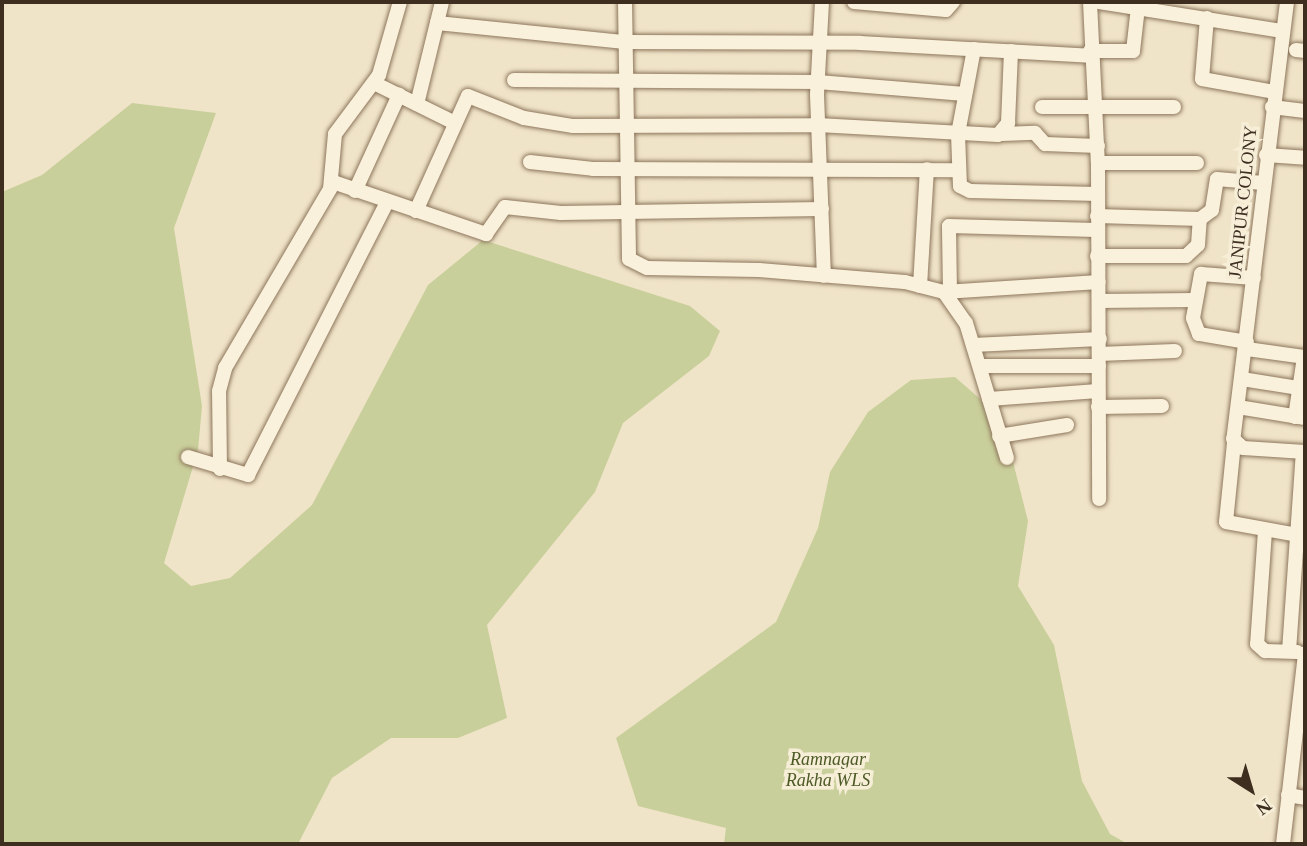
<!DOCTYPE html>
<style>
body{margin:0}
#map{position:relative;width:1307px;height:846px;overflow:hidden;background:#f0e4c8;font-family:"Times New Roman",serif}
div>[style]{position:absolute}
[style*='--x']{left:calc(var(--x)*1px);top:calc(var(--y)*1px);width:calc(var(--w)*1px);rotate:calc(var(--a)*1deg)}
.green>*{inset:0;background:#c9cf9b}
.roads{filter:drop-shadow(0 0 2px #8d765c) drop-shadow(0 0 2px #8d765c)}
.minor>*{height:14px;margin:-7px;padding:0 7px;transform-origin:7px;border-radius:7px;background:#faf1dc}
span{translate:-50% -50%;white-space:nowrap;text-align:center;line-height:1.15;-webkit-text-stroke:7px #f7eed8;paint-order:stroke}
.street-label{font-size:18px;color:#3d2e20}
.park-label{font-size:18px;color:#4d5a26;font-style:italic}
.frame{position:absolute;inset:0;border:4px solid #3d2e20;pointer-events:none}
.north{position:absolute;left:1216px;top:755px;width:70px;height:70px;-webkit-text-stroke:5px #f7eed8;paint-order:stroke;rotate:143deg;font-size:19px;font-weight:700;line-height:28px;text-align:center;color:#3d2e20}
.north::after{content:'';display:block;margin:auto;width:24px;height:32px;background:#3d2e20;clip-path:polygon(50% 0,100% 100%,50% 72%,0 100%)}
</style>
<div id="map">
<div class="green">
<div style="clip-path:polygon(132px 103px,216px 113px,174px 228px,202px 406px,198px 450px,164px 563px,191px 586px,230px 578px,312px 505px,428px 285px,483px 240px,690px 306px,720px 331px,709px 356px,623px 423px,595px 492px,487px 625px,507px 718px,458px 738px,391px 738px,332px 778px,298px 844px,2px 844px,2px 192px,42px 175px)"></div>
<div style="clip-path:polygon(955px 377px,1002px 418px,1028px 521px,1018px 586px,1054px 645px,1082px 781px,1110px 834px,1128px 844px,724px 844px,726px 828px,638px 806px,616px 738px,776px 622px,818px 528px,830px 472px,868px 412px,911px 380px)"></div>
</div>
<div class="roads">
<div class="minor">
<div style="--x:625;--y:2;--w:257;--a:89.1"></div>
<div style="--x:629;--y:259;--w:20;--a:27"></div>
<div style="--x:647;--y:268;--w:112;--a:1"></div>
<div style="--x:759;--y:270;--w:146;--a:4.7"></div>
<div style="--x:905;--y:282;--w:40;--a:14.4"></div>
<div style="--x:944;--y:292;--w:38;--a:55"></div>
<div style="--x:966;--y:323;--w:141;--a:73.1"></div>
<div style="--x:822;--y:2;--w:93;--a:93.1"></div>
<div style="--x:817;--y:95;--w:181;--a:87.8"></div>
<div style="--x:854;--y:2;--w:92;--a:5"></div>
<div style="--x:946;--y:10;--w:11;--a:-49"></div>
<div style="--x:1090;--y:2;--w:161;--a:87.2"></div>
<div style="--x:1098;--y:163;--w:336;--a:89.8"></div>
<div style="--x:1099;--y:2;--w:186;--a:9"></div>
<div style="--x:1287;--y:2;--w:440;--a:97"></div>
<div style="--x:1233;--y:439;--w:13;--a:42"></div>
<div style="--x:1243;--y:448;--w:62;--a:3.7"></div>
<div style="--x:1207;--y:18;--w:61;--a:94.7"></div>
<div style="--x:1202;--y:79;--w:73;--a:10.2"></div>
<div style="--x:437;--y:23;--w:189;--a:5.8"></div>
<div style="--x:625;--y:42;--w:235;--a:0.2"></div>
<div style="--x:860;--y:43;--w:230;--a:3.2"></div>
<div style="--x:974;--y:49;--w:86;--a:100.7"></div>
<div style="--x:958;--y:134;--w:52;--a:87.8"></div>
<div style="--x:960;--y:186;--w:11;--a:27"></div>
<div style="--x:970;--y:191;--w:128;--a:1.3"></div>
<div style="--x:1296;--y:50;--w:9;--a:6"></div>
<div style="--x:1090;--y:51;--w:43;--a:0"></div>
<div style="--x:1133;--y:51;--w:44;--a:-83.5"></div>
<div style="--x:514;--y:80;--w:304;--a:0.4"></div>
<div style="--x:818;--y:82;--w:147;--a:4.7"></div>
<div style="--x:374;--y:83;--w:90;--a:26.3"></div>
<div style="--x:417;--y:104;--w:105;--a:-76.2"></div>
<div style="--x:1042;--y:107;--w:132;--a:0"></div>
<div style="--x:1272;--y:107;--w:33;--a:7"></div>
<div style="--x:1002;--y:134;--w:33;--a:-2"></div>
<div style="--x:1035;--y:133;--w:15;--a:48"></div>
<div style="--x:1045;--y:144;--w:53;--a:2.2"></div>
<div style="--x:1266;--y:155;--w:39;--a:4"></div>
<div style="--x:530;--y:162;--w:63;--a:6.3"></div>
<div style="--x:593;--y:169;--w:364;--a:0.2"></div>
<div style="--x:1098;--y:163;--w:99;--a:0"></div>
<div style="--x:333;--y:182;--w:162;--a:18.8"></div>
<div style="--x:486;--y:234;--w:33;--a:-55"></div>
<div style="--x:505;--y:207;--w:56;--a:6.1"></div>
<div style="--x:561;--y:213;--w:261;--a:-0.9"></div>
<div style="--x:355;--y:191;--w:106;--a:-65.4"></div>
<div style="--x:416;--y:211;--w:126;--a:-65.7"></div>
<div style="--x:468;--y:96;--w:60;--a:21.4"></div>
<div style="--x:524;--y:118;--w:50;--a:9.3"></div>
<div style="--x:573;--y:126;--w:245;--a:-0.2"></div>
<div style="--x:818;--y:125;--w:180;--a:3.2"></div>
<div style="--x:998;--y:135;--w:16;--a:-50"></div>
<div style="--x:1008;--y:123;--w:72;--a:-87.6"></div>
<div style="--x:1097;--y:216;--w:103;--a:1.7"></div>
<div style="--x:1200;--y:219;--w:15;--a:-37"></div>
<div style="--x:1212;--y:210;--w:31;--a:-81"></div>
<div style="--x:1217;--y:179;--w:46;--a:5"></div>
<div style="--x:1097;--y:256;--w:89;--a:0"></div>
<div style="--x:1186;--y:256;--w:16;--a:-43"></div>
<div style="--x:1198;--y:245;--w:26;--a:-86"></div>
<div style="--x:920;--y:286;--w:117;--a:-86.6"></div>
<div style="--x:944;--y:292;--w:155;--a:-3.7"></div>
<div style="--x:950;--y:292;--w:66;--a:-90.9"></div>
<div style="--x:949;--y:226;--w:147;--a:1.6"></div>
<div style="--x:1099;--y:301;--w:96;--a:-0.6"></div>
<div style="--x:1247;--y:342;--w:49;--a:-170.5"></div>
<div style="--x:1199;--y:334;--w:17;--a:-111"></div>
<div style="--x:1193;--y:318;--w:45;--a:-79.7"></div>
<div style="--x:1201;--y:274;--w:53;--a:4.3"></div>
<div style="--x:973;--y:345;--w:127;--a:-2.7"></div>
<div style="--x:1247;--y:349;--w:59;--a:7.9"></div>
<div style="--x:1099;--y:354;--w:76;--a:-2.3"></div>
<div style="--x:980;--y:366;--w:119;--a:0"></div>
<div style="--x:1242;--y:379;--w:58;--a:9"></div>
<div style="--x:989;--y:399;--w:109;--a:-4.2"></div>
<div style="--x:1098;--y:407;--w:64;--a:-0.9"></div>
<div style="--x:1238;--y:407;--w:68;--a:9.3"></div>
<div style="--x:1295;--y:417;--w:61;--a:-81.5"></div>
<div style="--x:999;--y:436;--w:69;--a:-9.2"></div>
<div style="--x:1234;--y:443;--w:79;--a:95.8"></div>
<div style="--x:1226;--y:522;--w:68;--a:10.2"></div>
<div style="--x:188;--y:457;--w:63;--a:16.7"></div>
<div style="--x:248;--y:475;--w:306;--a:-63"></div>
<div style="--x:220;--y:469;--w:78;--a:-90.7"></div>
<div style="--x:219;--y:391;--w:24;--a:-75"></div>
<div style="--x:225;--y:368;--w:208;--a:-59.6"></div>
<div style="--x:330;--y:189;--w:55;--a:-84.8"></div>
<div style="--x:335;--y:134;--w:74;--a:-53.3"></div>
<div style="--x:379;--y:75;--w:76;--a:-74"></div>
<div style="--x:1265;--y:531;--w:113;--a:94"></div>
<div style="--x:1257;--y:644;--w:11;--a:41"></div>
<div style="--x:1265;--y:651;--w:32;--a:2"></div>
<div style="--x:1289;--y:651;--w:199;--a:-86"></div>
<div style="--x:1288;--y:795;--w:17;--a:10"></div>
<div style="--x:1283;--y:844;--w:192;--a:-83.4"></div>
</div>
</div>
<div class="street-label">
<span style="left:1243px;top:202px;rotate:-84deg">JANIPUR COLONY</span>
</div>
<div class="park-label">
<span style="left:828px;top:770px">Ramnagar<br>Rakha WLS</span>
</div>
<div class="frame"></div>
<div class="north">N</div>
</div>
